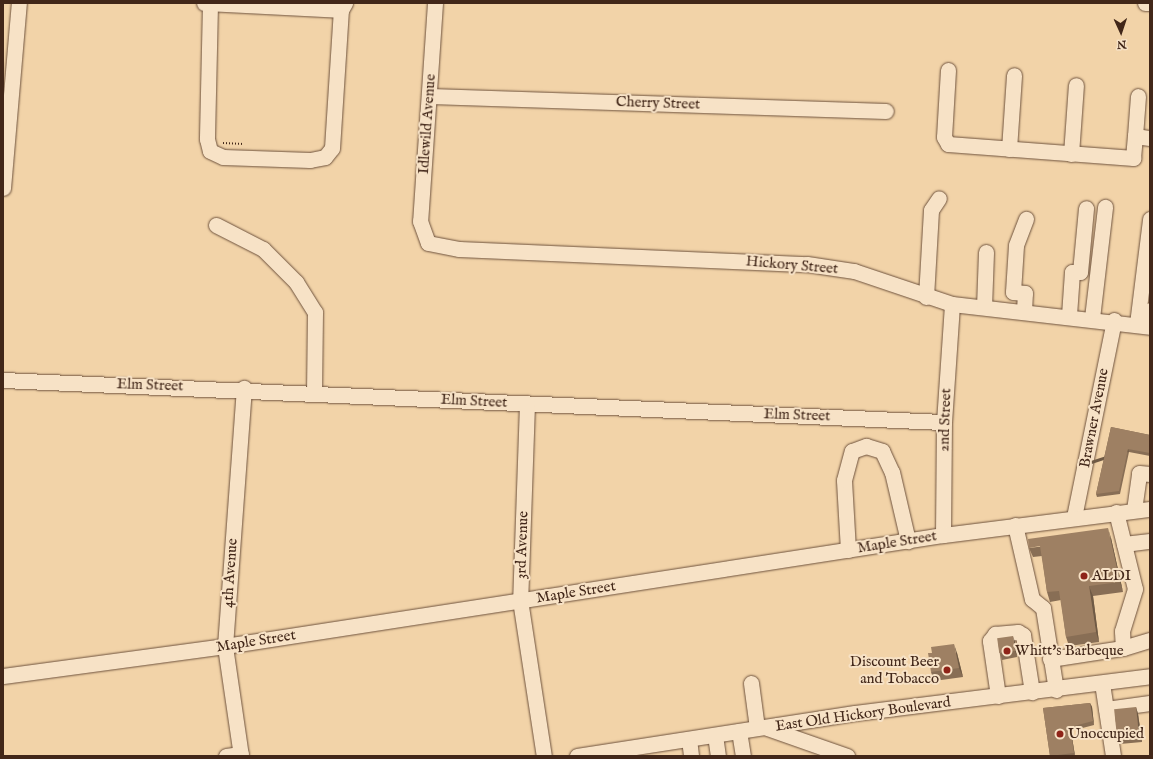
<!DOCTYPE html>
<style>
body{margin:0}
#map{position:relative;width:1153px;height:759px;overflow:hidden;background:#f2d3a8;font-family:"IM FELL English",serif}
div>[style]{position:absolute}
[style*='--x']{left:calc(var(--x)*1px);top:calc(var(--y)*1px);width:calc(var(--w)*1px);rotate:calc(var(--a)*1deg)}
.path>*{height:2px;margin-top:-1px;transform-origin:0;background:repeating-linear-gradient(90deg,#422719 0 1px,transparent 0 3px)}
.roads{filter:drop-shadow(0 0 1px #6e523d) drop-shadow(0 0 1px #6e523d)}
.minor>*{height:15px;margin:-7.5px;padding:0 7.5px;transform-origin:7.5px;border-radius:7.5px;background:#f7e2c6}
.wall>*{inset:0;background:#886e55}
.shaded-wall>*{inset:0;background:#6f5a45;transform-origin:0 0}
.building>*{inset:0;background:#9e8063;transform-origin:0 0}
.dots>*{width:11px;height:11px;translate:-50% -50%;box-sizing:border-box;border:2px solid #f7e2c6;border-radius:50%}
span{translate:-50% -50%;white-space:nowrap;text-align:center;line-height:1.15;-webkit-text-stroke:4px #f7e2c6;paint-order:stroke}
.street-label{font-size:15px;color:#422719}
.poi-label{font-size:15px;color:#422719}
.left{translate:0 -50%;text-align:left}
.right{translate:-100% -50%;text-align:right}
.frame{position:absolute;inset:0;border:4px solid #422719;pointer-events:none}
.north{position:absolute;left:1101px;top:12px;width:40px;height:40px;-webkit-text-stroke:3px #f7e2c6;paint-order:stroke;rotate:177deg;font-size:11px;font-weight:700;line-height:16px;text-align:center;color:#422719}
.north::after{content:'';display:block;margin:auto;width:14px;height:18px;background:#422719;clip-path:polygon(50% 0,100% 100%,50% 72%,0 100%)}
</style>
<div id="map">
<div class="path">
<div style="--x:223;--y:143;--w:21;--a:3"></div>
</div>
<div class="roads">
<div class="minor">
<div style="--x:204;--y:3;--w:137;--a:2.9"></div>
<div style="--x:435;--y:3;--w:219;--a:93.9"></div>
<div style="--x:420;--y:221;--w:23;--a:70"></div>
<div style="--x:428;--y:243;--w:32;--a:11"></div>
<div style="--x:459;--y:249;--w:348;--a:2.5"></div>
<div style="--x:807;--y:264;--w:48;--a:8.5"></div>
<div style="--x:854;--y:271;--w:103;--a:18.6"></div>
<div style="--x:952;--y:304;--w:199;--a:6.6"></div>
<div style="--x:1145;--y:3;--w:5;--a:0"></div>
<div style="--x:210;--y:4;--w:135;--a:91.3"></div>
<div style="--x:207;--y:139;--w:12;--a:76"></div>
<div style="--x:210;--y:151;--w:14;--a:25"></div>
<div style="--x:223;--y:157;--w:87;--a:2"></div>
<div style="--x:310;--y:160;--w:15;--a:-11"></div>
<div style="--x:325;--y:157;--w:11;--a:-52"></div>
<div style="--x:332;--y:148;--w:138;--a:-86.3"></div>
<div style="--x:341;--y:10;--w:8;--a:-60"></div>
<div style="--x:948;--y:70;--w:67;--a:93.4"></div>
<div style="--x:944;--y:137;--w:8;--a:60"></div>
<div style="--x:948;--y:144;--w:186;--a:4.3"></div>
<div style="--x:1133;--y:158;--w:22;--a:-85"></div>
<div style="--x:1135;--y:136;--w:15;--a:8"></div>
<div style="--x:430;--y:96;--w:456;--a:1.9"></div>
<div style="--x:1135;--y:136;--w:40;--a:-85.7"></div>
<div style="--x:1009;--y:149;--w:74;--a:-86.1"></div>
<div style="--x:1071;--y:154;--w:69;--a:-85.9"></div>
<div style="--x:3;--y:188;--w:186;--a:-85.1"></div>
<div style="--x:216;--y:225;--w:53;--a:27.1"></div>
<div style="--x:263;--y:249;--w:47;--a:45"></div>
<div style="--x:296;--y:282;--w:36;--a:58"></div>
<div style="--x:315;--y:312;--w:80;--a:90.7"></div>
<div style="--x:926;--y:297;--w:87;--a:-86.7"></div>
<div style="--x:931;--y:210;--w:14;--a:-56"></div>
<div style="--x:984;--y:307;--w:55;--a:-87.9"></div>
<div style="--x:1024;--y:311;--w:18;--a:-87"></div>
<div style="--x:1025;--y:293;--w:12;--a:-175"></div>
<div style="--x:1013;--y:292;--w:47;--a:-86.3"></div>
<div style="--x:1016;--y:245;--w:28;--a:-69"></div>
<div style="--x:1069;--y:315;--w:43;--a:-86"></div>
<div style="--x:1072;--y:272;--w:8;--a:0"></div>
<div style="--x:1080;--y:272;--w:64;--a:-84.6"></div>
<div style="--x:1092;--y:318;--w:112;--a:-83.3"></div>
<div style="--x:1137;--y:324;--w:106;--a:-82.9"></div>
<div style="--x:1147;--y:326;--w:16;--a:-79"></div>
<div style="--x:3;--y:380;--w:942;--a:2.56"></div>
<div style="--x:527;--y:404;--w:196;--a:92"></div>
<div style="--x:520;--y:600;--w:158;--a:81.3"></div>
<div style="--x:1134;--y:510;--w:37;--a:-82"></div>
<div style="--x:1139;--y:473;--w:11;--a:5"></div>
<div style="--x:1116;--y:512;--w:79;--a:76.1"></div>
<div style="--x:1135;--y:589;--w:44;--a:107.2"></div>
<div style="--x:1122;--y:631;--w:17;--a:87"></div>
<div style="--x:1074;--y:517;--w:201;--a:-78.5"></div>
<div style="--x:1015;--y:525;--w:76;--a:77.1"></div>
<div style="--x:1032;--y:599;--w:14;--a:39"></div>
<div style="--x:1043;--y:608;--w:83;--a:81"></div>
<div style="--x:943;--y:535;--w:113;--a:-89.5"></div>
<div style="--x:944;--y:422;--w:118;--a:-86.1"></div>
<div style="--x:1124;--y:544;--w:26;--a:-7"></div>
<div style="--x:848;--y:550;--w:70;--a:-93.3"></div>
<div style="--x:844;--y:480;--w:30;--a:-75"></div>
<div style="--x:852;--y:451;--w:15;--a:-20"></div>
<div style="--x:866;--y:446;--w:17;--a:17"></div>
<div style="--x:882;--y:451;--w:23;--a:65"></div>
<div style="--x:892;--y:472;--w:71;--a:76.9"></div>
<div style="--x:1050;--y:659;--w:74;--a:-8.6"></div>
<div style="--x:1123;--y:648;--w:28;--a:-17"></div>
<div style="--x:3;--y:676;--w:224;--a:-7.7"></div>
<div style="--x:225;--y:646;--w:727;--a:-8.79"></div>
<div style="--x:943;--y:535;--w:209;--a:-7.2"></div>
<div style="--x:751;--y:683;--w:45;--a:82.4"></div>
<div style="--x:1102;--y:683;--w:74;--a:81.4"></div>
<div style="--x:998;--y:696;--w:56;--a:-98.3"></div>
<div style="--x:990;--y:641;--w:9;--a:-54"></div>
<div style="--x:995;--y:634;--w:23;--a:-5"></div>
<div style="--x:1018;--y:632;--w:6;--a:31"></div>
<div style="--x:1023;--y:635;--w:58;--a:81"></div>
<div style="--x:1106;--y:709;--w:44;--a:-7.8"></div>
<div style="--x:767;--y:728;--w:85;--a:19.3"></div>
<div style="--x:739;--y:731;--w:25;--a:81"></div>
<div style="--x:715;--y:735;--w:21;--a:82"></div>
<div style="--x:689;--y:739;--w:17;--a:83"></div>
<div style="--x:226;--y:756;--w:15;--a:-8"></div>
<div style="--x:241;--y:756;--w:111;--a:-98.3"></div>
<div style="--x:225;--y:646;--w:259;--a:-85.8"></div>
<div style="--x:577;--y:756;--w:281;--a:-8.8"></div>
<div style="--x:855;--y:713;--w:297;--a:-7.1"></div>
</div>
</div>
<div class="wall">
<div style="clip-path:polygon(1111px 427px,1150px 435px,1150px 456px,1129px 452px,1120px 494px,1097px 497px,1096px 494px)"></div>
<div style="clip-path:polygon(1111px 538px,1123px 592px,1093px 596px,1099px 642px,1069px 646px,1066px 637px,1061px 600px,1050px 602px,1047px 592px,1042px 556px,1033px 557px,1029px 548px)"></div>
<div style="clip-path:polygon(1015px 642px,1017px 657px,1002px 660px,1000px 653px)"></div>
<div style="clip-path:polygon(957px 653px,963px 677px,934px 681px,931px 672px)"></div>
<div style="clip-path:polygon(1090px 703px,1092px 707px,1094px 725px,1071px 731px,1075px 756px,1050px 756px,1043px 708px)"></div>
<div style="clip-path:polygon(1136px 707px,1138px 714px,1142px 742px,1120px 744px,1118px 738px)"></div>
</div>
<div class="shaded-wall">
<div style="left:1128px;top:449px;width:3px;height:43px;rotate:72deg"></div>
<div style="clip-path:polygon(1108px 528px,1111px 538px,1123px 592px,1120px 582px)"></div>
<div style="clip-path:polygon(1089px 586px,1093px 596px,1099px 642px,1096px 632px)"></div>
<div style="clip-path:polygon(1013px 636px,1015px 642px,1017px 657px,1015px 651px)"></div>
<div style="clip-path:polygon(954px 644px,957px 653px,963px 677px,959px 668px)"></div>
<div style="clip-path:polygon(1090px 703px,1092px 707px,1094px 725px,1093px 721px)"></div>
<div style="clip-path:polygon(1136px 707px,1138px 714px,1142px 742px,1139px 735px)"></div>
<div style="clip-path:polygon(1070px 727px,1071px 731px,1075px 756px,1074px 753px)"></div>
</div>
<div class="building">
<div style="clip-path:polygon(1111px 427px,1150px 435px,1150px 453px,1128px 449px,1119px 491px,1096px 494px)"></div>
<div style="clip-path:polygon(1108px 528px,1120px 582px,1089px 586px,1096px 632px,1066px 637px,1059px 591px,1047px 592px,1040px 546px,1029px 548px,1028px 539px)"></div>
<div style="left:1013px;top:636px;width:15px;height:16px;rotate:82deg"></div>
<div style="clip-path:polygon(954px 644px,959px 668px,931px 672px,928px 653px,932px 653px,931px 647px)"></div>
<div style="clip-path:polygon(1090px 703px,1093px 721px,1070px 727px,1074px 753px,1050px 756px,1043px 708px)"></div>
<div style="left:1136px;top:707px;width:28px;height:22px;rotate:84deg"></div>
</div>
<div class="dots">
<div style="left:1084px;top:576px;background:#8f2418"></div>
<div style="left:1007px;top:651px;background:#8f2418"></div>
<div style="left:947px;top:670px;background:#8f2418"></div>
<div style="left:1060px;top:734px;background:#8f2418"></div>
</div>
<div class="street-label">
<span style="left:658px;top:103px;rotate:2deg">Cherry Street</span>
<span style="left:427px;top:124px;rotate:-86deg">Idlewild Avenue</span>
<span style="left:792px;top:265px;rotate:5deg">Hickory Street</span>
<span style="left:150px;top:385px;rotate:2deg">Elm Street</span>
<span style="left:474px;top:401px;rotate:3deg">Elm Street</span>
<span style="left:797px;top:415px;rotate:2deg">Elm Street</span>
<span style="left:1094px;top:418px;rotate:-79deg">Brawner Avenue</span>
<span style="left:945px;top:420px;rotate:-88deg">2nd Street</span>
<span style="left:897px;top:542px;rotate:-9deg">Maple Street</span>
<span style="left:522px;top:545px;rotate:-88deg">3rd Avenue</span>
<span style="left:230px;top:573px;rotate:-86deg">4th Avenue</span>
<span style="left:576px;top:592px;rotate:-9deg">Maple Street</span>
<span style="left:256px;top:641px;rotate:-9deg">Maple Street</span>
<span style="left:863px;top:714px;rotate:-8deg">East Old Hickory Boulevard</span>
</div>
<div class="poi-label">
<span class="left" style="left:1092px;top:576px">ALDI</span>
<span class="left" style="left:1015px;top:651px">Whitt's Barbeque</span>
<span class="right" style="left:939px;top:670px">Discount Beer<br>and Tobacco</span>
<span class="left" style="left:1068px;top:734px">Unoccupied</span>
</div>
<div class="frame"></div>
<div class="north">N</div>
</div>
